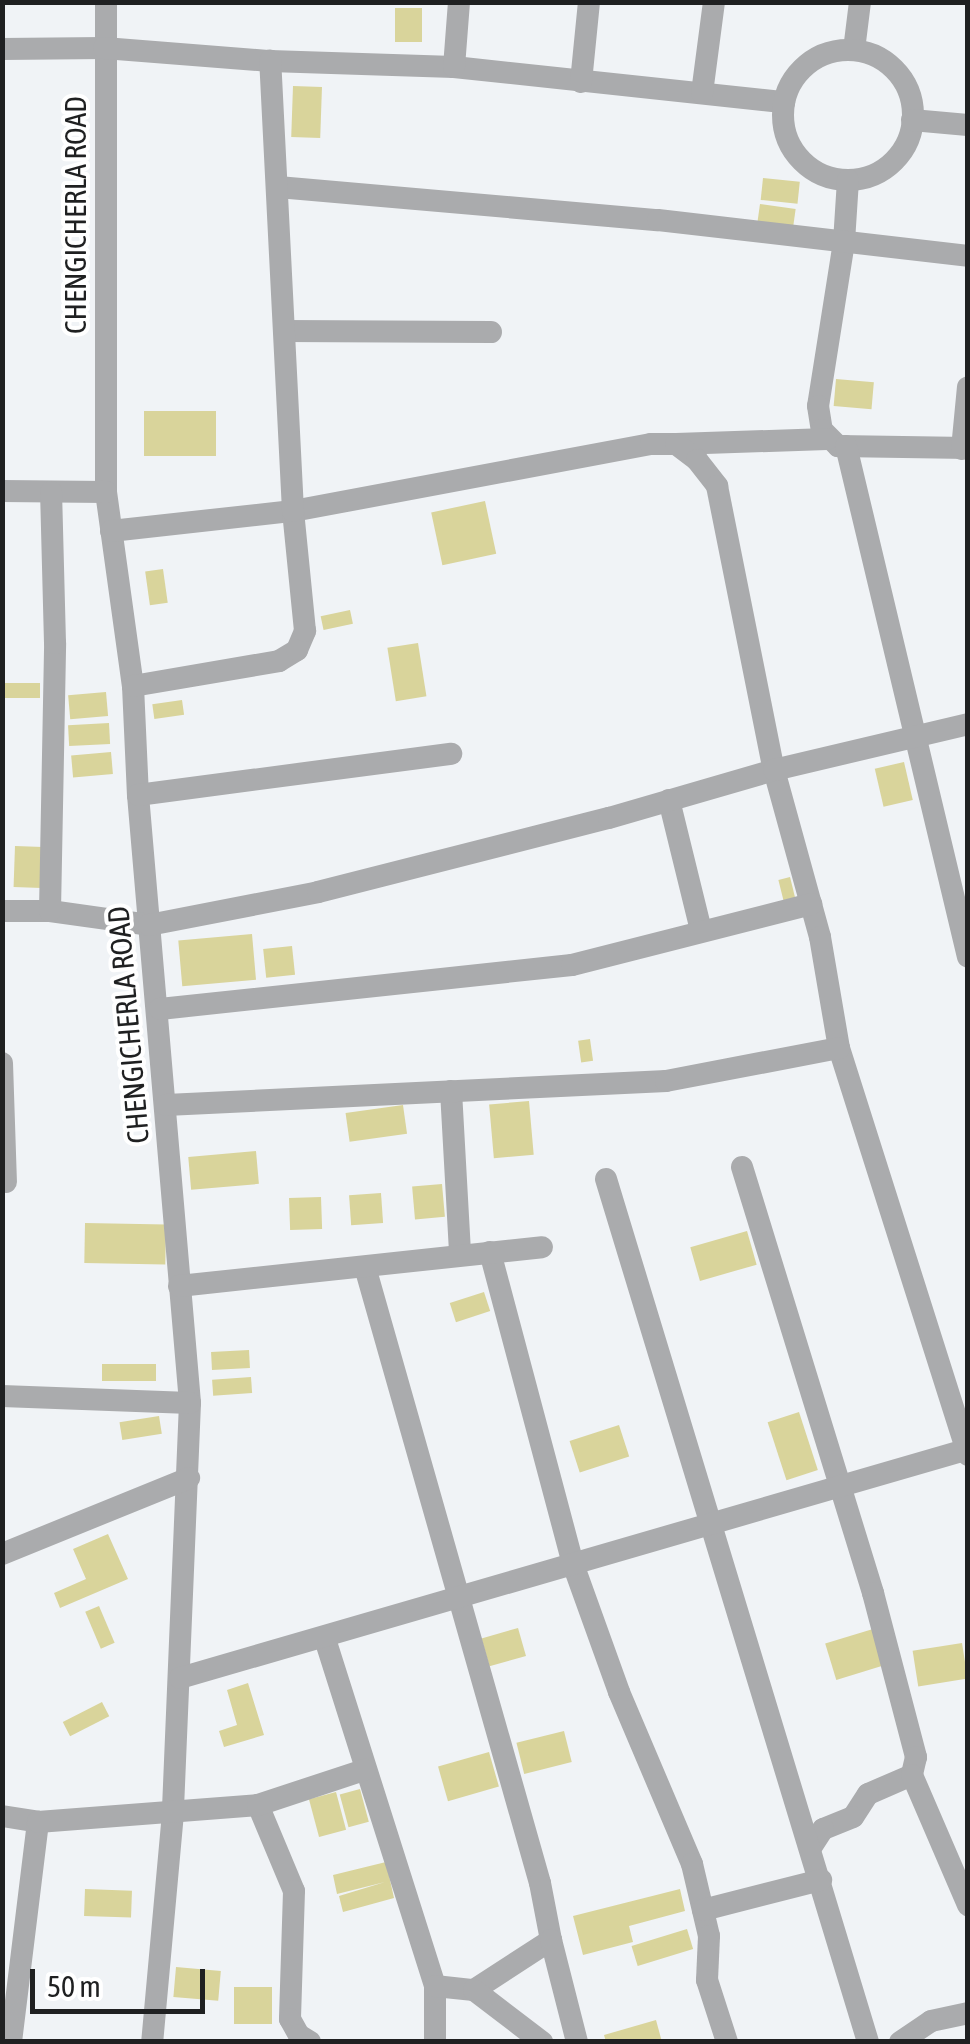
<!DOCTYPE html>
<style>
body{margin:0}
#map{position:relative;width:970px;height:2044px;overflow:hidden;background:#f0f3f6;font-family:"Asap Condensed",sans-serif}
div>[style]{position:absolute}
[style*='--x']{left:calc(var(--x)*1px);top:calc(var(--y)*1px);width:calc(var(--w)*1px);rotate:calc(var(--a)*1deg)}
.building>*{inset:0;background:#d9d49b;transform-origin:0 0}
.minor>*{height:22px;margin:-11px;padding:0 11px;transform-origin:11px;border-radius:11px;background:#aaabad}
.minor>.ring{margin:-11px;padding:0;box-sizing:content-box;background:none;border:22px solid #aaabad;border-radius:50%}
span{translate:-50% -50%;white-space:nowrap;text-align:center;line-height:1.15;-webkit-text-stroke:8px #fff;paint-order:stroke}
.street-label{font-size:30px;color:#1f2021}
.frame{position:absolute;inset:0;border:5px solid #1f2021;pointer-events:none}
.scale{position:absolute;left:30px;top:1969px;width:175px;height:45px;box-sizing:border-box;border:5px solid #1f2021;border-top:0;padding-left:12px;font-size:30px;line-height:35px;white-space:nowrap;color:#1f2021;-webkit-text-stroke:8px #fff;paint-order:stroke}
</style>
<div id="map">
<div class="building">
<div style="left:395px;top:8px;width:27px;height:34px"></div>
<div style="left:293px;top:86px;width:29px;height:51px;rotate:2deg"></div>
<div style="left:763px;top:178px;width:37px;height:22px;rotate:6deg"></div>
<div style="left:760px;top:204px;width:36px;height:23px;rotate:8deg"></div>
<div style="left:836px;top:379px;width:38px;height:27px;rotate:5deg"></div>
<div style="left:144px;top:411px;width:72px;height:45px"></div>
<div style="left:485px;top:501px;width:54px;height:55px;rotate:78deg"></div>
<div style="left:163px;top:569px;width:34px;height:18px;rotate:82deg"></div>
<div style="left:350px;top:610px;width:14px;height:30px;rotate:78deg"></div>
<div style="left:418px;top:643px;width:54px;height:31px;rotate:81deg"></div>
<div style="left:40px;top:683px;width:15px;height:38px;rotate:90deg"></div>
<div style="left:106px;top:692px;width:24px;height:38px;rotate:85deg"></div>
<div style="left:182px;top:700px;width:15px;height:30px;rotate:82deg"></div>
<div style="left:109px;top:723px;width:21px;height:41px;rotate:87deg"></div>
<div style="left:111px;top:752px;width:22px;height:40px;rotate:85deg"></div>
<div style="left:904px;top:762px;width:39px;height:30px;rotate:77deg"></div>
<div style="left:15px;top:846px;width:28px;height:41px;rotate:2deg"></div>
<div style="left:790px;top:877px;width:21px;height:12px;rotate:76deg"></div>
<div style="left:252px;top:934px;width:46px;height:74px;rotate:85deg"></div>
<div style="left:292px;top:946px;width:29px;height:29px;rotate:84deg"></div>
<div style="left:590px;top:1039px;width:22px;height:12px;rotate:82deg"></div>
<div style="left:529px;top:1101px;width:54px;height:40px;rotate:85deg"></div>
<div style="left:403px;top:1105px;width:29px;height:58px;rotate:82deg"></div>
<div style="left:256px;top:1151px;width:33px;height:68px;rotate:85deg"></div>
<div style="left:442px;top:1184px;width:33px;height:30px;rotate:85deg"></div>
<div style="left:381px;top:1193px;width:30px;height:32px;rotate:86deg"></div>
<div style="left:321px;top:1197px;width:32px;height:32px;rotate:88deg"></div>
<div style="left:85px;top:1223px;width:81px;height:40px;rotate:1deg"></div>
<div style="left:747px;top:1231px;width:35px;height:59px;rotate:74deg"></div>
<div style="left:484px;top:1292px;width:20px;height:36px;rotate:72deg"></div>
<div style="left:249px;top:1350px;width:18px;height:38px;rotate:87deg"></div>
<div style="left:102px;top:1364px;width:54px;height:17px"></div>
<div style="left:251px;top:1377px;width:16px;height:39px;rotate:86deg"></div>
<div style="left:799px;top:1412px;width:61px;height:33px;rotate:72deg"></div>
<div style="left:159px;top:1416px;width:18px;height:40px;rotate:81deg"></div>
<div style="left:619px;top:1425px;width:33px;height:52px;rotate:72deg"></div>
<div style="clip-path:polygon(108px 1534px,128px 1579px,60px 1608px,54px 1593px,86px 1579px,73px 1549px)"></div>
<div style="left:99px;top:1606px;width:40px;height:15px;rotate:67deg"></div>
<div style="left:518px;top:1628px;width:29px;height:38px;rotate:74deg"></div>
<div style="left:873px;top:1629px;width:38px;height:50px;rotate:73deg"></div>
<div style="left:962px;top:1643px;width:36px;height:50px;rotate:81deg"></div>
<div style="clip-path:polygon(248px 1683px,264px 1735px,224px 1747px,219px 1731px,237px 1725px,227px 1690px)"></div>
<div style="left:102px;top:1702px;width:16px;height:44px;rotate:63deg"></div>
<div style="left:564px;top:1731px;width:32px;height:49px;rotate:76deg"></div>
<div style="left:489px;top:1752px;width:36px;height:53px;rotate:74deg"></div>
<div style="left:360px;top:1789px;width:34px;height:21px;rotate:75deg"></div>
<div style="left:336px;top:1792px;width:39px;height:28px;rotate:75deg"></div>
<div style="clip-path:polygon(386px 1862px,394px 1898px,343px 1912px,339px 1896px,385px 1882px,337px 1894px,333px 1875px)"></div>
<div style="left:85px;top:1889px;width:47px;height:27px;rotate:2deg"></div>
<div style="clip-path:polygon(680px 1889px,685px 1911px,629px 1926px,633px 1942px,583px 1955px,573px 1916px)"></div>
<div style="left:687px;top:1929px;width:21px;height:58px;rotate:73deg"></div>
<div style="left:176px;top:1967px;width:45px;height:30px;rotate:5deg"></div>
<div style="left:234px;top:1987px;width:38px;height:37px"></div>
<div style="clip-path:polygon(656px 2020px,662px 2042px,606px 2042px,604px 2035px)"></div>
</div>
<div class="minor">
<div style="--x:106;--y:2;--w:490;--a:90"></div>
<div style="--x:106;--y:492;--w:196;--a:82.1"></div>
<div style="--x:133;--y:686;--w:109;--a:87.4"></div>
<div style="--x:138;--y:795;--w:610;--a:85.11"></div>
<div style="--x:190;--y:1403;--w:410;--a:92.4"></div>
<div style="--x:173;--y:1813;--w:230;--a:95.2"></div>
<div style="--x:2;--y:49;--w:102;--a:-0.6"></div>
<div style="--x:104;--y:48;--w:167;--a:4.5"></div>
<div style="--x:270;--y:61;--w:184;--a:1.9"></div>
<div style="--x:454;--y:67;--w:332;--a:6.1"></div>
<div style="--x:854;--y:50;--w:48;--a:-82.9"></div>
<div class="ring" style="left:783px;top:50px;width:108px;height:108px"></div>
<div style="--x:454;--y:67;--w:65;--a:-85.6"></div>
<div style="--x:581;--y:82;--w:80;--a:-84.3"></div>
<div style="--x:702;--y:93;--w:92;--a:-82.5"></div>
<div style="--x:912;--y:120;--w:56;--a:5.1"></div>
<div style="--x:848;--y:180;--w:62;--a:93.7"></div>
<div style="--x:844;--y:242;--w:166;--a:99"></div>
<div style="--x:818;--y:406;--w:24;--a:81"></div>
<div style="--x:822;--y:430;--w:23;--a:45"></div>
<div style="--x:838;--y:446;--w:130;--a:0.9"></div>
<div style="--x:278;--y:187;--w:381;--a:5"></div>
<div style="--x:658;--y:220;--w:312;--a:6.6"></div>
<div style="--x:284;--y:331;--w:207;--a:0.3"></div>
<div style="--x:676;--y:444;--w:151;--a:-1.9"></div>
<div style="--x:846;--y:446;--w:525;--a:76.57"></div>
<div style="--x:962;--y:449;--w:62;--a:-84.5"></div>
<div style="--x:2;--y:491;--w:104;--a:0.6"></div>
<div style="--x:111;--y:531;--w:183;--a:-6.3"></div>
<div style="--x:293;--y:511;--w:364;--a:-10.6"></div>
<div style="--x:651;--y:444;--w:25;--a:0"></div>
<div style="--x:676;--y:444;--w:26;--a:37"></div>
<div style="--x:697;--y:460;--w:33;--a:52"></div>
<div style="--x:717;--y:486;--w:290;--a:78.7"></div>
<div style="--x:774;--y:770;--w:173;--a:74.6"></div>
<div style="--x:820;--y:937;--w:113;--a:80.3"></div>
<div style="--x:839;--y:1048;--w:427;--a:72.4"></div>
<div style="--x:133;--y:686;--w:148;--a:-9.7"></div>
<div style="--x:279;--y:661;--w:21;--a:-31"></div>
<div style="--x:297;--y:650;--w:21;--a:-67"></div>
<div style="--x:305;--y:631;--w:121;--a:-95.7"></div>
<div style="--x:293;--y:511;--w:451;--a:-92.9"></div>
<div style="--x:138;--y:795;--w:316;--a:-7.5"></div>
<div style="--x:669;--y:800;--w:134;--a:76.2"></div>
<div style="--x:2;--y:911;--w:48;--a:0"></div>
<div style="--x:50;--y:911;--w:100;--a:8"></div>
<div style="--x:149;--y:925;--w:172;--a:-11"></div>
<div style="--x:318;--y:892;--w:300;--a:-14.3"></div>
<div style="--x:609;--y:818;--w:172;--a:-16.2"></div>
<div style="--x:774;--y:770;--w:199;--a:-13.3"></div>
<div style="--x:50;--y:911;--w:268;--a:-88.9"></div>
<div style="--x:55;--y:643;--w:151;--a:-91.5"></div>
<div style="--x:160;--y:1009;--w:414;--a:-6.1"></div>
<div style="--x:572;--y:965;--w:247;--a:-14.3"></div>
<div style="--x:2;--y:1063;--w:119;--a:88.1"></div>
<div style="--x:451;--y:1091;--w:162;--a:86.8"></div>
<div style="--x:166;--y:1105;--w:501;--a:-2.75"></div>
<div style="--x:666;--y:1081;--w:176;--a:-10.8"></div>
<div style="--x:742;--y:1167;--w:446;--a:72.9"></div>
<div style="--x:873;--y:1593;--w:170;--a:75.3"></div>
<div style="--x:916;--y:1757;--w:18;--a:103"></div>
<div style="--x:912;--y:1775;--w:48;--a:156.6"></div>
<div style="--x:868;--y:1794;--w:27;--a:123"></div>
<div style="--x:853;--y:1817;--w:32;--a:158"></div>
<div style="--x:823;--y:1829;--w:20;--a:123"></div>
<div style="--x:606;--y:1179;--w:902;--a:73.11"></div>
<div style="--x:490;--y:1252;--w:323;--a:75.1"></div>
<div style="--x:573;--y:1564;--w:136;--a:70.2"></div>
<div style="--x:619;--y:1692;--w:187;--a:67"></div>
<div style="--x:692;--y:1864;--w:74;--a:76.7"></div>
<div style="--x:709;--y:1936;--w:44;--a:92.6"></div>
<div style="--x:707;--y:1980;--w:65;--a:72.1"></div>
<div style="--x:365;--y:1267;--w:640;--a:74.14"></div>
<div style="--x:540;--y:1883;--w:58;--a:79.1"></div>
<div style="--x:179;--y:1286;--w:365;--a:-6.1"></div>
<div style="--x:2;--y:1396;--w:188;--a:2.1"></div>
<div style="--x:2;--y:1554;--w:202;--a:-22.1"></div>
<div style="--x:325;--y:1639;--w:364;--a:72.4"></div>
<div style="--x:435;--y:1986;--w:56;--a:90"></div>
<div style="--x:180;--y:1678;--w:821;--a:-16.2"></div>
<div style="--x:912;--y:1775;--w:142;--a:66.7"></div>
<div style="--x:258;--y:1805;--w:93;--a:67.3"></div>
<div style="--x:294;--y:1891;--w:128;--a:91.8"></div>
<div style="--x:290;--y:2019;--w:18;--a:61"></div>
<div style="--x:299;--y:2035;--w:13;--a:32"></div>
<div style="--x:2;--y:1816;--w:36;--a:9"></div>
<div style="--x:703;--y:1910;--w:122;--a:-14.3"></div>
<div style="--x:435;--y:1986;--w:39;--a:6"></div>
<div style="--x:474;--y:1990;--w:92;--a:-33"></div>
<div style="--x:551;--y:1940;--w:105;--a:75.7"></div>
<div style="--x:474;--y:1990;--w:86;--a:37.4"></div>
<div style="--x:11;--y:2042;--w:222;--a:-83"></div>
<div style="--x:38;--y:1822;--w:221;--a:-4.4"></div>
<div style="--x:258;--y:1805;--w:112;--a:-18.3"></div>
<div style="--x:900;--y:2042;--w:37;--a:-34"></div>
<div style="--x:931;--y:2021;--w:38;--a:-12"></div>
</div>
<div class="street-label">
<span style="left:75px;top:215px;rotate:-90deg">CHENGICHERLA ROAD</span>
<span style="left:128px;top:1025px;rotate:-95deg">CHENGICHERLA ROAD</span>
</div>
<div class="frame"></div>
<div class="scale">50 m</div>
</div>
